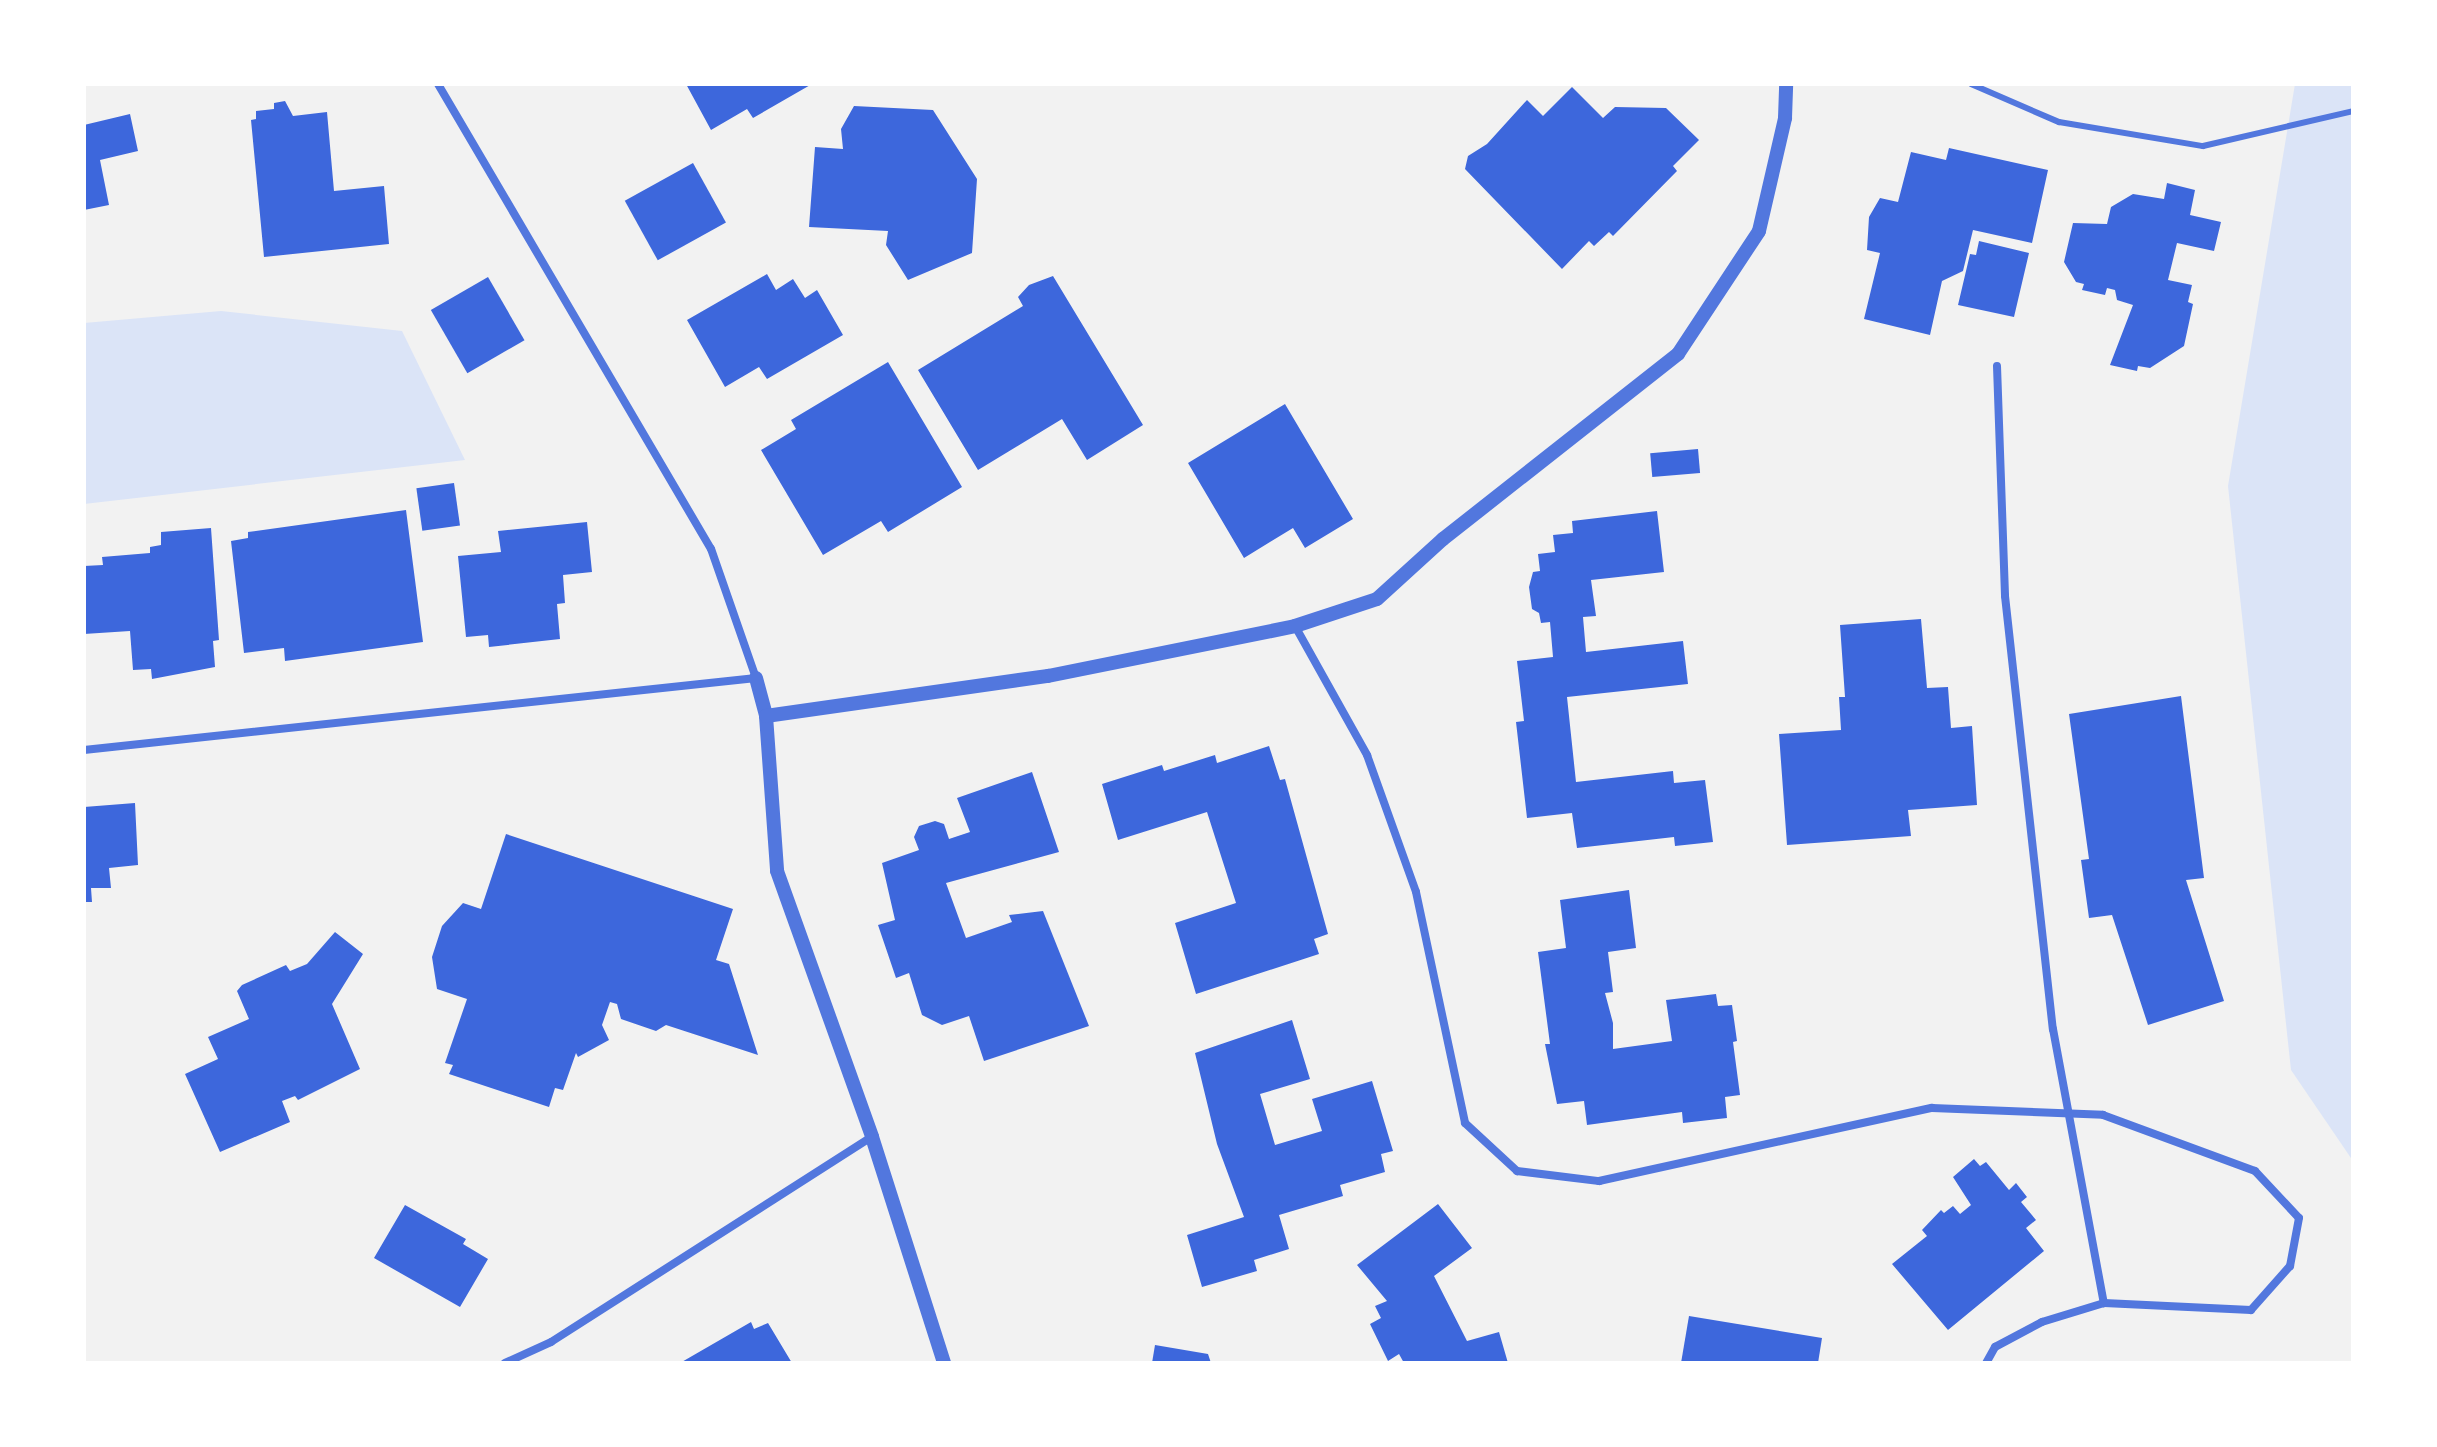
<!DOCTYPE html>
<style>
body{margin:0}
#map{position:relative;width:2437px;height:1447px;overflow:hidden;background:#f2f2f2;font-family:Jost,sans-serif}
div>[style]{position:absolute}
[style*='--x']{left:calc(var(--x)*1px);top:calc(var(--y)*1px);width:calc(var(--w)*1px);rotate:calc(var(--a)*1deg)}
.green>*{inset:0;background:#dbe4f7}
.building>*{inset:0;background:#3d67dc;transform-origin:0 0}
.service>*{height:6px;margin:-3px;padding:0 3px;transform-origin:3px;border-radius:3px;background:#5277de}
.minor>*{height:8px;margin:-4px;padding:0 4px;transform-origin:4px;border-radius:4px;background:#5277de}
.tertiary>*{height:14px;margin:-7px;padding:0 7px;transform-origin:7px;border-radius:7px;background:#5277de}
span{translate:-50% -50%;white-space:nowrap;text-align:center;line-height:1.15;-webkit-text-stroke:8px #fff;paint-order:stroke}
.frame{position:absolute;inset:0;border:86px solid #fff;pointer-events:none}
</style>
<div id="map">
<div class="green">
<div style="clip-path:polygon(2295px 84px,2353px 84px,2353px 1161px,2291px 1070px,2228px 486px)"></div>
<div style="clip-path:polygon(221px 311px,402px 331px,465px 460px,84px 504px,84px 323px)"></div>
</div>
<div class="building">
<div style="clip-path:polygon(686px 84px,812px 84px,753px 118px,747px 109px,711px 130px)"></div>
<div style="clip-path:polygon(1572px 87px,1603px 118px,1615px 107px,1666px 108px,1699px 140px,1673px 166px,1677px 171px,1613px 236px,1609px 232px,1594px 246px,1589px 241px,1562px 269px,1465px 169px,1468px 156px,1487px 144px,1527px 100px,1543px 116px)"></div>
<div style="clip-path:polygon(285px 101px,293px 116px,327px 112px,334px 191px,384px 186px,389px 244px,264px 257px,251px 120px,256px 119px,256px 111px,274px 109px,274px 103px)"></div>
<div style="clip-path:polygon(854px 106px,933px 110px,977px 179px,972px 253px,908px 280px,886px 245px,888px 231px,809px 227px,815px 147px,843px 149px,841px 129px)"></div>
<div style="clip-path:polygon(130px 114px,138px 151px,100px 160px,109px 205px,84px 210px,84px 125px)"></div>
<div style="clip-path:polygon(1949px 148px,2048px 170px,2032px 243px,1973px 230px,1963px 271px,1942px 281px,1930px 335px,1864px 319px,1880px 253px,1867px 250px,1869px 217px,1880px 198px,1898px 202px,1911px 152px,1946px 160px)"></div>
<div style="left:693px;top:163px;width:68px;height:78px;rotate:61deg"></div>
<div style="clip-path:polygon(2167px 183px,2195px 190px,2190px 215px,2221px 222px,2214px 251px,2177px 243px,2168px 280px,2192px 285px,2188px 302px,2193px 304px,2184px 346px,2150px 368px,2138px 366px,2137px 371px,2110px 365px,2133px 305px,2117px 300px,2115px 290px,2107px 288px,2105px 295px,2082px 290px,2084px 284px,2076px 282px,2064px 262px,2073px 223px,2107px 224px,2111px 207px,2133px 194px,2164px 199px)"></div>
<div style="clip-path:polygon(1979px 241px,2029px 253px,2014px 317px,1958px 305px,1970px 254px,1976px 255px)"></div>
<div style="clip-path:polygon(767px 274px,776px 290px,793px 279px,805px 298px,817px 290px,843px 335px,767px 379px,759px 367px,725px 387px,687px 320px)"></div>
<div style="clip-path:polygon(1053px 276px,1143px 425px,1087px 460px,1062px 419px,978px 470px,918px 370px,1023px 306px,1018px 297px,1029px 285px)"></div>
<div style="left:488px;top:277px;width:73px;height:66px;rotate:60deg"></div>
<div style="clip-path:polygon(888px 362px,962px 487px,888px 532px,881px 521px,823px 555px,761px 450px,796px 429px,791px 420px)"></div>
<div style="clip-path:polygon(1285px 404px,1353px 519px,1305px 548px,1293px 528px,1244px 558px,1188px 463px)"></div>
<div style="left:1698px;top:449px;width:24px;height:48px;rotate:85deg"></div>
<div style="left:454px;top:483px;width:43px;height:38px;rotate:82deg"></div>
<div style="clip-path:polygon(406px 510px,423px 642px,285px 661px,284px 648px,244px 653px,231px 541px,248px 538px,248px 532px)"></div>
<div style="clip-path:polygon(1657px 511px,1664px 572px,1591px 580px,1596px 616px,1583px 617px,1586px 652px,1683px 641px,1688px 684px,1567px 697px,1576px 782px,1673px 771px,1674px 783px,1705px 780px,1713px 842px,1675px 846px,1674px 837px,1577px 848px,1572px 813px,1527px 818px,1516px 722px,1524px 721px,1517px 661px,1553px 657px,1550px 622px,1541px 623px,1539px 613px,1532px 609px,1529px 587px,1533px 572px,1540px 571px,1538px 554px,1555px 552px,1553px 535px,1573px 533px,1572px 521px)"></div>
<div style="clip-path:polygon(587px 522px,592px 572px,563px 575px,565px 603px,557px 604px,560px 639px,489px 647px,488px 635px,466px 637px,458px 556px,501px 552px,498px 531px)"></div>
<div style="clip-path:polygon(211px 528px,219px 640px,213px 641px,215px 667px,152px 679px,151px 669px,133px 670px,130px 631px,84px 634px,84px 566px,103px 565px,102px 557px,150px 553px,150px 547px,161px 545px,161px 532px)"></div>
<div style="clip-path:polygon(1921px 619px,1927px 688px,1948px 687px,1951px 728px,1972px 726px,1977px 805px,1908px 810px,1911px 836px,1787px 845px,1779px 734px,1841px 730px,1839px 697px,1845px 697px,1840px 625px)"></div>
<div style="clip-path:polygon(2181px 696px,2204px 878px,2186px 880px,2224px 1001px,2148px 1025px,2112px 915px,2089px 918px,2081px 860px,2089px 859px,2069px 714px)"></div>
<div style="clip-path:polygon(1269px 746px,1280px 780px,1285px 779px,1328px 934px,1314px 939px,1319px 954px,1196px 994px,1175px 923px,1236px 903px,1207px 812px,1118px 840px,1102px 784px,1162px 765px,1164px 771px,1215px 755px,1217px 763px)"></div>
<div style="clip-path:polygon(1032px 772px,1059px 852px,946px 883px,966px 938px,1012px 922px,1009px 915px,1043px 911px,1089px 1026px,984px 1061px,969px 1016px,942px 1025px,922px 1015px,909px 973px,896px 978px,878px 925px,895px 920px,882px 863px,919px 850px,914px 837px,919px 826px,935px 821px,944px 824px,949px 839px,970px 832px,957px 798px)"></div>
<div style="clip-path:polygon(135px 803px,138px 865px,109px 868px,111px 888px,91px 888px,92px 902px,84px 902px,84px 807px)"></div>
<div style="clip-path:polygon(506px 834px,733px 909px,716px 960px,729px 964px,758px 1055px,666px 1025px,656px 1031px,621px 1019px,617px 1004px,610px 1002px,602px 1025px,609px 1040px,578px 1057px,576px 1053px,563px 1090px,555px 1088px,549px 1107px,449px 1074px,453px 1065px,445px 1063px,467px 999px,437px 989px,432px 957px,442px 926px,463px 903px,481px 909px)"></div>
<div style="clip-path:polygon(1629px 890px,1636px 948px,1608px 952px,1613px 992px,1605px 993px,1613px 1023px,1613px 1049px,1672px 1041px,1666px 1000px,1716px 994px,1718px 1006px,1732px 1005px,1737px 1041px,1733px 1042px,1740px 1095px,1725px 1097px,1727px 1118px,1683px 1123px,1682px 1112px,1587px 1125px,1584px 1101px,1557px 1104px,1545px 1044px,1550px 1044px,1538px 952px,1566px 948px,1560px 900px)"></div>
<div style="clip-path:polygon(335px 932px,363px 954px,332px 1004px,360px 1069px,298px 1100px,295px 1096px,282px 1101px,290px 1122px,220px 1152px,185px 1074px,218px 1059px,208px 1037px,249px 1019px,237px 991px,242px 985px,286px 965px,290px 971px,307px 964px)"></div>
<div style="clip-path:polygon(1292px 1020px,1310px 1079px,1260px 1094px,1275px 1145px,1322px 1131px,1312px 1099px,1372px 1081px,1393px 1151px,1381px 1154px,1385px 1172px,1340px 1185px,1343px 1196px,1279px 1215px,1289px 1249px,1254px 1260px,1257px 1271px,1202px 1287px,1187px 1235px,1244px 1217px,1217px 1144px,1195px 1053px)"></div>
<div style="clip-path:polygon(1974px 1159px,1980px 1166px,1986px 1162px,2009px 1190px,2016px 1183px,2027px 1197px,2021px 1202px,2036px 1220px,2026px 1228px,2044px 1251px,1948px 1330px,1892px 1264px,1927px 1236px,1922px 1230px,1941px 1210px,1944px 1213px,1953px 1206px,1960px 1214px,1971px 1205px,1953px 1177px)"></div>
<div style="clip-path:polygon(1438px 1204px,1472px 1248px,1434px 1276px,1467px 1341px,1499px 1332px,1508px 1363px,1404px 1363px,1399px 1354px,1388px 1361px,1370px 1324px,1381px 1318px,1375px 1306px,1387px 1301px,1357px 1265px)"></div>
<div style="clip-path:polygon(405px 1205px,466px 1239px,463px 1244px,488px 1259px,460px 1307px,374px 1258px)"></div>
<div style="clip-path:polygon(1689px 1316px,1822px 1338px,1818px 1363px,1681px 1363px)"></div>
<div style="clip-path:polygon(751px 1322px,754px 1329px,768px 1323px,792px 1363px,680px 1363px)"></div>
<div style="clip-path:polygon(1155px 1345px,1208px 1354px,1211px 1363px,1152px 1363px)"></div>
</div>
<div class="service">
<div style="--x:1971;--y:84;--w:96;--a:23.4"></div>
<div style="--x:2059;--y:122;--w:146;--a:9.5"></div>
<div style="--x:2203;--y:146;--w:154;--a:-13.1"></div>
</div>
<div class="minor">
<div style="--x:1997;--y:366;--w:230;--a:88"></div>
<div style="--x:2005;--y:596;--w:436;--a:83.7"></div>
<div style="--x:2053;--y:1029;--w:279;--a:79.5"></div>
<div style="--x:1295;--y:626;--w:148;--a:60.8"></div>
<div style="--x:1367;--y:755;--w:145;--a:70.3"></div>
<div style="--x:1416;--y:892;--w:236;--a:78"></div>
<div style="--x:1465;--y:1123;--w:71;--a:42.7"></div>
<div style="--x:1517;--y:1171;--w:83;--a:7"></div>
<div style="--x:1599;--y:1181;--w:341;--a:-12.4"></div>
<div style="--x:1932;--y:1108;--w:171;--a:2.3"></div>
<div style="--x:2103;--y:1115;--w:162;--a:20.2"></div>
<div style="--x:2255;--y:1171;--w:64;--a:46.9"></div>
<div style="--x:2299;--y:1218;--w:49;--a:100.6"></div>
<div style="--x:2290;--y:1266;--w:59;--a:131.6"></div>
<div style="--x:2251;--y:1310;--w:147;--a:-177.3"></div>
<div style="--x:2104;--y:1303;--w:65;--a:163"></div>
<div style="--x:2042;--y:1322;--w:53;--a:152"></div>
<div style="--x:1995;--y:1347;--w:18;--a:119"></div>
<div style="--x:84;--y:750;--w:676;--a:-6.12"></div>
<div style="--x:756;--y:678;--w:137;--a:-109.2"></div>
<div style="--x:711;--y:549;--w:539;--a:-120.42"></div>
<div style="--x:505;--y:1363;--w:51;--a:-24.5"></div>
<div style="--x:551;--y:1342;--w:381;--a:-32.6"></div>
</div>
<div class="tertiary">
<div style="--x:756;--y:678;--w:39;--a:75"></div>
<div style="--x:766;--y:716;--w:155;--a:85.9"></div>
<div style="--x:777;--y:871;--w:282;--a:70.3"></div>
<div style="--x:872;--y:1137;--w:237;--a:72.3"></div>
<div style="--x:766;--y:716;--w:285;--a:-8.1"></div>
<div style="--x:1048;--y:676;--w:252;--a:-11.4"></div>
<div style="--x:1295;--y:626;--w:86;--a:-18.2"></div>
<div style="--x:1377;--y:599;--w:89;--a:-42.3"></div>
<div style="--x:1443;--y:539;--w:299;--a:-38.2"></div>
<div style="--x:1678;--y:354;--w:147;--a:-56.6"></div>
<div style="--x:1759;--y:231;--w:116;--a:-77"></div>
<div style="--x:1785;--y:118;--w:34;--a:-88"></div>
</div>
<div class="frame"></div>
</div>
